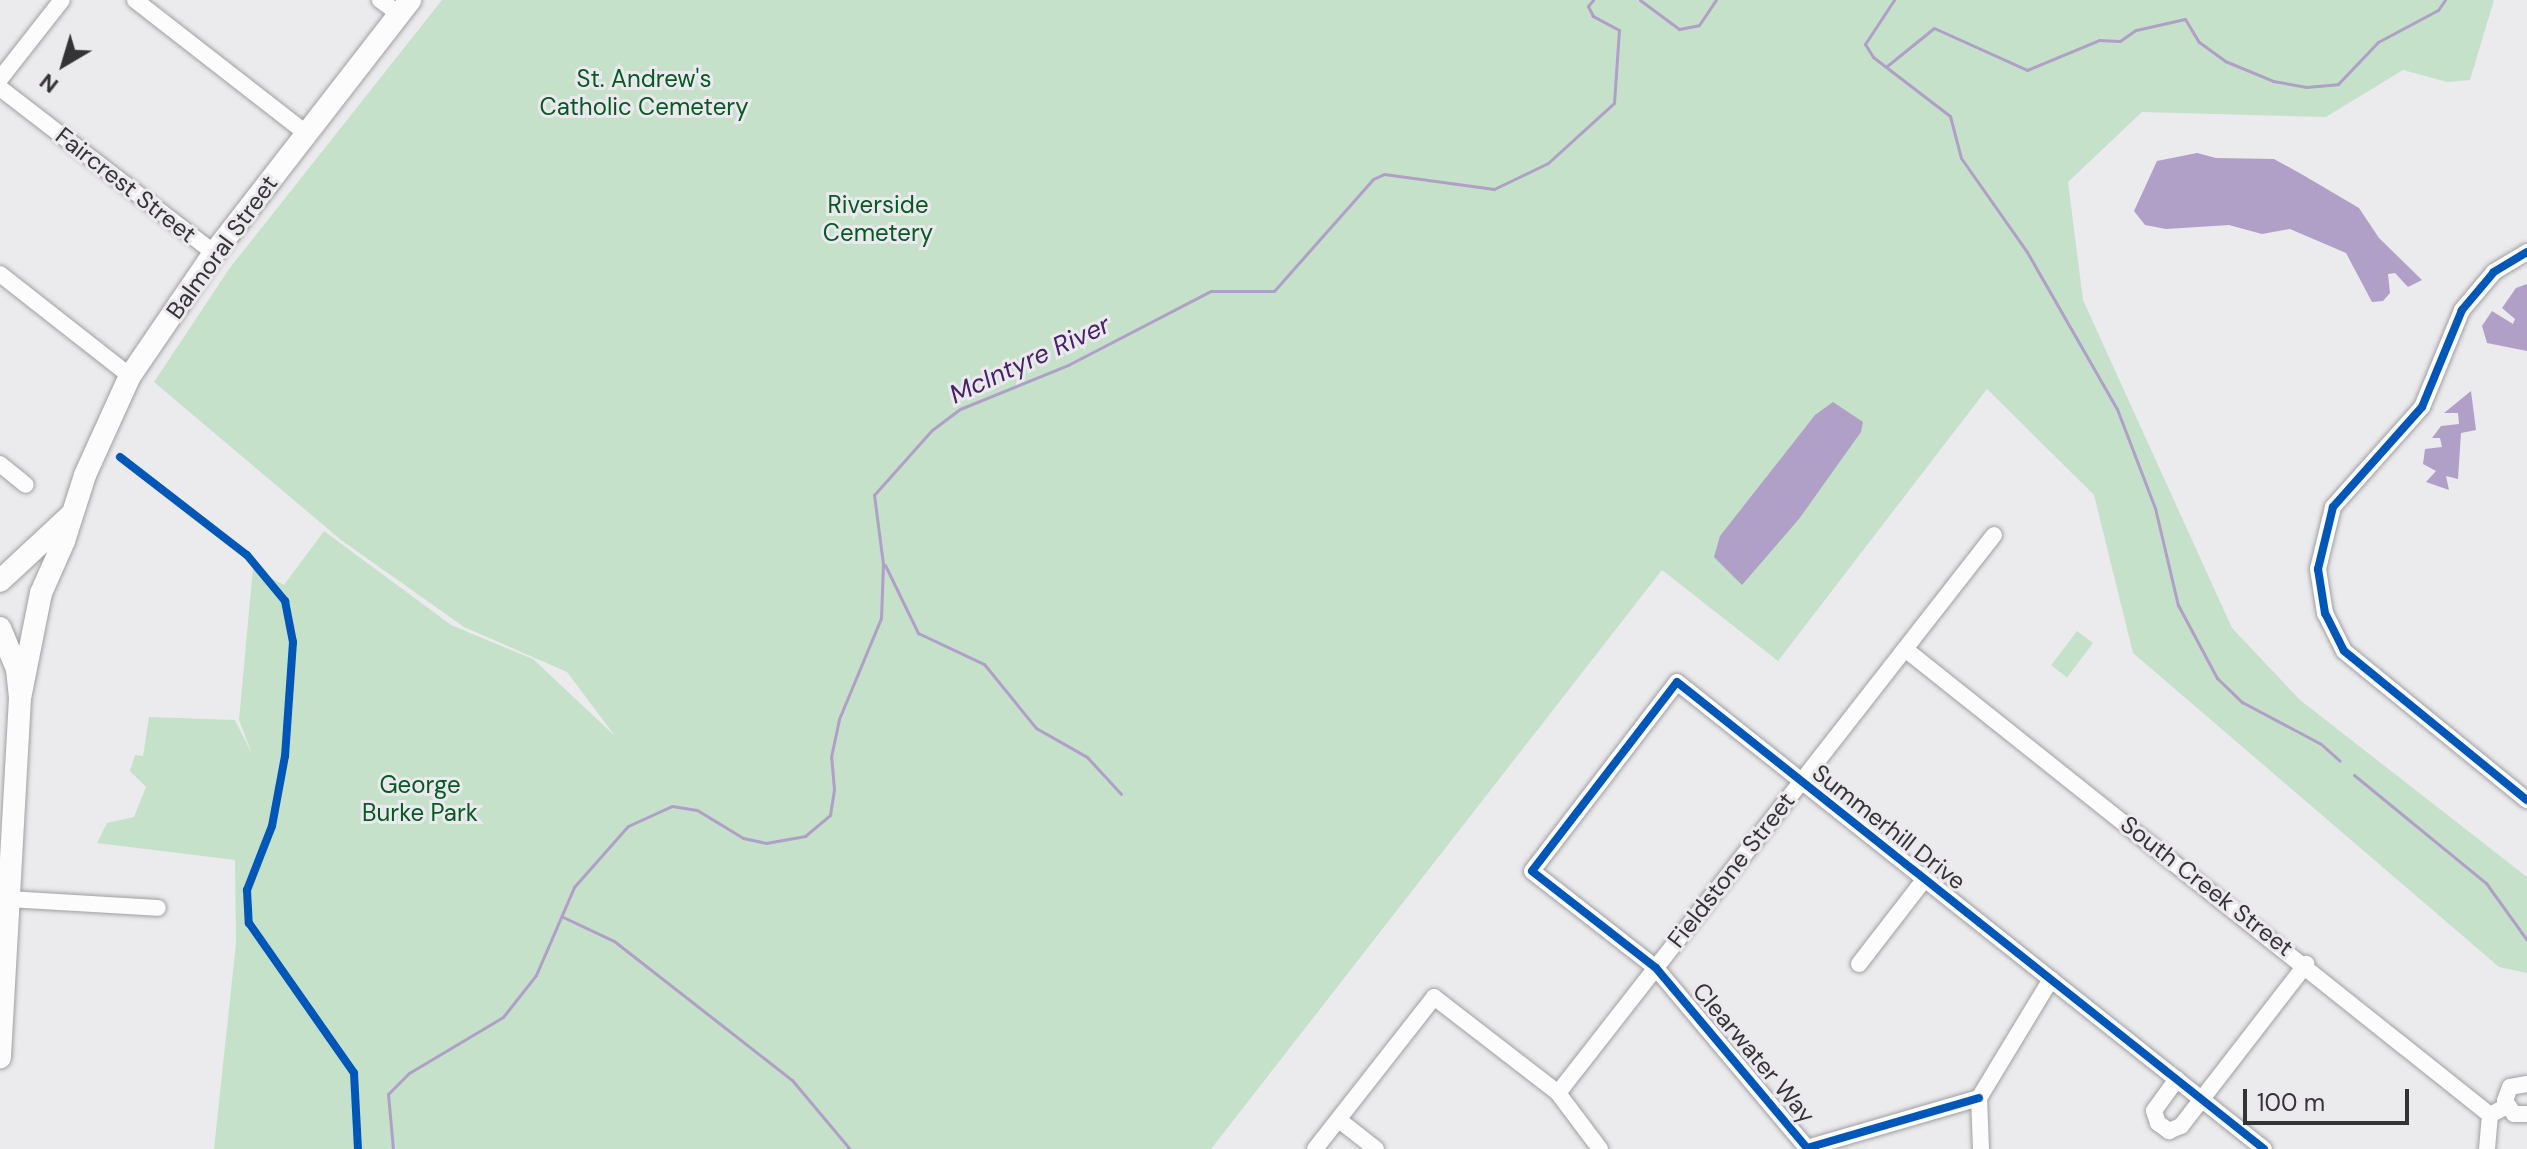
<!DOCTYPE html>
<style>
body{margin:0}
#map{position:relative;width:2527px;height:1149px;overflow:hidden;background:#ebeaed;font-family:"DM Sans",sans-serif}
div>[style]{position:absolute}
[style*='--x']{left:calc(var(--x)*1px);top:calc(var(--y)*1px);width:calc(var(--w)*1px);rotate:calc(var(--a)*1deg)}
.green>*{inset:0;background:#c6e1ca;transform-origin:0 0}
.water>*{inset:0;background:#b09fc6}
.stream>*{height:3px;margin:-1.5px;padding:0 1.5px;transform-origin:1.5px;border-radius:1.5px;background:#b09fc6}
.roads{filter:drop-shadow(0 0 2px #a09fa1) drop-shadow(0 0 2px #a09fa1)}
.minor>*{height:16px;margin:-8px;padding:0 8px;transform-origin:8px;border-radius:8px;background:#fcfcfc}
.major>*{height:22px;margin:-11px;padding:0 11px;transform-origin:11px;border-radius:11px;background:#fcfcfc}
.cycleway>*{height:8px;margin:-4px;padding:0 4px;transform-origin:4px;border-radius:4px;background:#0057b8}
span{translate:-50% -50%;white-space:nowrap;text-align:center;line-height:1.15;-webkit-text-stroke:6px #ebe9ee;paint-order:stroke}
.park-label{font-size:24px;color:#055922}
.street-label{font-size:24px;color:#343335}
.water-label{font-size:26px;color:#442366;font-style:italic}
.north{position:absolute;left:24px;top:24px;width:80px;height:80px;-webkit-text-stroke:6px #ebe9ee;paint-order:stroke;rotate:218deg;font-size:22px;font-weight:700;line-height:32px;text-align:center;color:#343335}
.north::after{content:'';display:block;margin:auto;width:28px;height:36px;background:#343335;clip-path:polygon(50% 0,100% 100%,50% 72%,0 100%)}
.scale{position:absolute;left:2243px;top:1089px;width:166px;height:36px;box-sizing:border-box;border:4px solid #343335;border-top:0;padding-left:10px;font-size:24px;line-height:28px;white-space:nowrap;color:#343335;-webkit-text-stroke:6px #ebe9ee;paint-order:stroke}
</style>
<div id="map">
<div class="green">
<div style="clip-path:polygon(442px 0,2494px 0,2470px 80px,2447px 82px,2403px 70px,2326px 117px,2142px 112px,2068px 182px,2083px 300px,2232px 628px,2300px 700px,2527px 877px,2527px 973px,2499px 967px,2133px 653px,2094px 495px,1987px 389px,1778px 661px,1662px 570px,1211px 1149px,214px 1149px,236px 943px,235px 860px,97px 843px,107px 823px,134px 817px,146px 787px,130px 771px,135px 755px,143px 756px,149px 717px,235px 720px,252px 754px,239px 720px,253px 568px,284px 585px,324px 531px,451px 625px,533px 659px,615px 736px,567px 672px,464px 627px,341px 540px,154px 382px,229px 269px)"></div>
<div style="left:2077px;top:631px;width:20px;height:43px;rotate:37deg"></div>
</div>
<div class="water">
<div style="clip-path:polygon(2197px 153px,2216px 158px,2274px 159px,2303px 175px,2359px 208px,2379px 238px,2422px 280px,2408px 287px,2395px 273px,2388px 274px,2390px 293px,2383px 301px,2372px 302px,2346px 253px,2290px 229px,2262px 234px,2229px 225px,2166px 229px,2145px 225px,2134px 211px,2157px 161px)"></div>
<div style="clip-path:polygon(2527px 284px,2527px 351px,2487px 343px,2482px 326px,2492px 311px,2513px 324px,2515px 319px,2502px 308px,2516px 288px)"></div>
<div style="clip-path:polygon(2471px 391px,2476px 430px,2461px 433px,2458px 479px,2446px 476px,2449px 490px,2426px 482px,2436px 471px,2423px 464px,2425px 449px,2442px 447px,2440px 438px,2432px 438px,2441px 426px,2459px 424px,2458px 413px,2444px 413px)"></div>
<div style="clip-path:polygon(1833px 402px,1863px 422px,1861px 432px,1799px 519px,1742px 585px,1714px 557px,1720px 536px,1815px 415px)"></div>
</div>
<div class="stream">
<div style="--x:1640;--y:0;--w:49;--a:36.6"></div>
<div style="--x:1679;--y:29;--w:20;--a:-11"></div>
<div style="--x:1699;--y:25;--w:30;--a:-56"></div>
<div style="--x:1894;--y:0;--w:53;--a:123.4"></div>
<div style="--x:1865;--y:44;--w:15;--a:58"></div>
<div style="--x:1873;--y:57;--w:97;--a:37.5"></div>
<div style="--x:1950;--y:116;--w:43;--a:75.3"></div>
<div style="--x:1961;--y:158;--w:115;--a:54.9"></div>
<div style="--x:2027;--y:252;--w:181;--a:60.2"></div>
<div style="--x:2117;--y:409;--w:106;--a:69"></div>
<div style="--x:2155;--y:508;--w:100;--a:76.7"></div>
<div style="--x:2178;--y:605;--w:83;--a:61.9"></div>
<div style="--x:2217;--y:678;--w:35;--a:44"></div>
<div style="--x:2242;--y:702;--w:89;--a:28"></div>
<div style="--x:2321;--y:744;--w:25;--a:42"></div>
<div style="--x:1887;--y:66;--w:60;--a:-39"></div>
<div style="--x:1934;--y:28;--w:102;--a:24.3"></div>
<div style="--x:2027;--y:70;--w:78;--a:-22.6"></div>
<div style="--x:2099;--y:40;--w:21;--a:3"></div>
<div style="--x:2120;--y:41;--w:19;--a:-35"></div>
<div style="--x:2136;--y:30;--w:50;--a:-12.7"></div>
<div style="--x:2185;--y:19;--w:27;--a:59"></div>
<div style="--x:2199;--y:42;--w:32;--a:36"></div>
<div style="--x:2225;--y:61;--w:52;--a:22.6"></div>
<div style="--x:2273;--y:81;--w:34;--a:10"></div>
<div style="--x:2306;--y:87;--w:32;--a:-5"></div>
<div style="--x:2338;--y:84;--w:58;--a:-46.4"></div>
<div style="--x:2378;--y:42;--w:68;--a:-28.1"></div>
<div style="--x:2438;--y:10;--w:12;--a:-55"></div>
<div style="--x:885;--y:565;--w:76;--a:64.1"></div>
<div style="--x:918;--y:633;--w:73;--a:25.2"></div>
<div style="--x:984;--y:664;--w:82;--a:50.9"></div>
<div style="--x:1036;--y:728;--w:59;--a:29.6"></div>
<div style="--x:1087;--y:757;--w:50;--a:47.4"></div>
<div style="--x:2354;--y:775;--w:171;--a:39.3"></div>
<div style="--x:2486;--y:883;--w:70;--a:54.3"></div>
<div style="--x:563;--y:917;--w:56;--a:25.2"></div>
<div style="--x:614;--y:941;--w:226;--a:38"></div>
<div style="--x:792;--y:1080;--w:90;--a:50"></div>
<div style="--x:393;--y:1149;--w:55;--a:-95.2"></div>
<div style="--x:388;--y:1094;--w:30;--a:-45"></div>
<div style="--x:409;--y:1073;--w:109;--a:-30.8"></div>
<div style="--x:503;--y:1017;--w:53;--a:-51.8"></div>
<div style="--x:536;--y:975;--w:96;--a:-66.6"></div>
<div style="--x:574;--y:887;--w:81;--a:-48.5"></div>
<div style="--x:628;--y:826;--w:48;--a:-24.4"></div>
<div style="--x:672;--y:806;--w:25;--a:9"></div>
<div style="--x:697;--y:810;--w:54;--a:31.3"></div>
<div style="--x:743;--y:838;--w:24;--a:12"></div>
<div style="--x:766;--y:843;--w:40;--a:-10"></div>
<div style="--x:805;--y:836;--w:33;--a:-40"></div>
<div style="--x:830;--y:815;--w:26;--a:-81"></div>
<div style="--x:834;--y:789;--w:32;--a:-95"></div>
<div style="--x:831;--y:757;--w:39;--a:-78"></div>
<div style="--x:839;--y:719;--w:109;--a:-67.4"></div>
<div style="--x:881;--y:618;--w:54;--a:-87.9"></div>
<div style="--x:883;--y:564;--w:70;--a:-97.4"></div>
<div style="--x:874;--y:495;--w:87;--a:-48.3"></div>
<div style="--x:932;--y:430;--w:35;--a:-37"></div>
<div style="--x:960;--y:409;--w:117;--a:-22.2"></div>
<div style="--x:1068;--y:365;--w:161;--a:-27.4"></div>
<div style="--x:1211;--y:291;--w:63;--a:0"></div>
<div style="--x:1274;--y:291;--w:149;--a:-48.5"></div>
<div style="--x:1373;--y:179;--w:12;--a:-24"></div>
<div style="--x:1384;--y:174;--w:111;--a:7.8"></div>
<div style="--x:1494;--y:189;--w:60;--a:-25.7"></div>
<div style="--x:1548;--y:163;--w:89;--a:-42.3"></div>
<div style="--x:1614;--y:103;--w:73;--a:-86.1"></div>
<div style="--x:1619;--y:30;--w:30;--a:-152"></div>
<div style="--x:1593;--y:16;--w:11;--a:-117"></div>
<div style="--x:1588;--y:6;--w:8;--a:-50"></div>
</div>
<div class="roads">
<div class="minor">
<div style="--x:135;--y:0;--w:218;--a:37.9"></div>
<div style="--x:380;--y:0;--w:24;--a:36"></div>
<div style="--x:0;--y:79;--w:100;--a:-51.9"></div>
<div style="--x:0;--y:88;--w:270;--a:37.6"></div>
<div style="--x:2527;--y:252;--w:39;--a:149"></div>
<div style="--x:2494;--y:272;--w:50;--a:130.1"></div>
<div style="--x:2462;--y:310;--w:105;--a:112.4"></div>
<div style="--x:2422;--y:407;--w:134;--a:131.7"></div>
<div style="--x:2333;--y:507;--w:64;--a:103.6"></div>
<div style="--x:2318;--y:569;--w:45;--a:81"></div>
<div style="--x:2325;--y:613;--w:42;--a:63.4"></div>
<div style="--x:2344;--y:651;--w:236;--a:39.2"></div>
<div style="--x:0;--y:274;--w:165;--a:38.1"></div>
<div style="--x:0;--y:464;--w:33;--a:39"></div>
<div style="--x:1905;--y:649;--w:748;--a:38.54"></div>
<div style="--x:2490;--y:1115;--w:19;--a:-28"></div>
<div style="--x:8;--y:899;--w:150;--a:3.4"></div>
<div style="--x:1859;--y:964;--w:106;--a:-52.3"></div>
<div style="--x:2177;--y:1079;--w:39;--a:126"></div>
<div style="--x:2154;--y:1111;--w:13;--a:72"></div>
<div style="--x:2158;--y:1123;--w:14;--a:36"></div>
<div style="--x:2169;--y:1131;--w:13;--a:-23"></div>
<div style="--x:2181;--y:1126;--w:205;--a:-52.3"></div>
<div style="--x:2527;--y:1084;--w:17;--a:170"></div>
<div style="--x:2510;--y:1087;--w:15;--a:110"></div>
<div style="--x:2505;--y:1101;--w:16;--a:55"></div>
<div style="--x:2514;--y:1114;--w:13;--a:0"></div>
<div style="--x:1558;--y:1093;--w:708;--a:-52"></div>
<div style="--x:1979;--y:1098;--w:179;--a:163.8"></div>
<div style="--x:1807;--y:1148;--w:235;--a:-130"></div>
<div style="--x:1656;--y:968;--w:157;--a:-142"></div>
<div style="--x:1532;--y:871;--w:238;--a:-52.5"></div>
<div style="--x:1677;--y:682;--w:750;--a:38.5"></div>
<div style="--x:1339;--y:1120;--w:47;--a:38.1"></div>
<div style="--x:1315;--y:1149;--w:193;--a:-51.9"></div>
<div style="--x:1434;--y:997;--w:157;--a:37.7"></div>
<div style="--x:1558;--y:1093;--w:70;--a:53.1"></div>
<div style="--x:1981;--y:1149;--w:51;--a:-92.2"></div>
<div style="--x:1979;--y:1098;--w:139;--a:-58.8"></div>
<div style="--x:2487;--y:1149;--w:34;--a:-85"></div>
</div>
<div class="major">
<div style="--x:0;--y:581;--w:96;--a:-42.9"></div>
<div style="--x:0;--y:628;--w:44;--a:67.5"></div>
<div style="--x:17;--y:669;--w:29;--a:84"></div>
<div style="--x:20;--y:698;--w:360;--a:93.2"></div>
<div style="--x:20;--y:698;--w:107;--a:-78.7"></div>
<div style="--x:41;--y:593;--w:57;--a:-66.1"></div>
<div style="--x:64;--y:541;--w:69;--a:-72.3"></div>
<div style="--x:85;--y:475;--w:109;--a:-65.6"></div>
<div style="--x:130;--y:376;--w:149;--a:-55.7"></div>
<div style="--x:214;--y:253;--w:320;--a:-52.2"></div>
</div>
</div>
<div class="cycleway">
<div style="--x:2527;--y:252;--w:39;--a:149"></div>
<div style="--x:2494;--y:272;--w:50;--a:130.1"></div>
<div style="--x:2462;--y:310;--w:105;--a:112.4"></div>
<div style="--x:2422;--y:407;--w:134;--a:131.7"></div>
<div style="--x:2333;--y:507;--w:64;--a:103.6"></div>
<div style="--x:2318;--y:569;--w:45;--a:81"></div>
<div style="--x:2325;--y:613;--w:42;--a:63.4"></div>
<div style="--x:2344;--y:651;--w:236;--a:39.2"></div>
<div style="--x:120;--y:457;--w:160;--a:37.7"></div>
<div style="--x:247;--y:555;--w:60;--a:50.4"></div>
<div style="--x:285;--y:601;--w:42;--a:79"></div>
<div style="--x:293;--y:642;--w:114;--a:94"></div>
<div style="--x:285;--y:756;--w:71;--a:100.5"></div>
<div style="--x:272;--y:826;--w:69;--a:111.3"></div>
<div style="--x:247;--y:890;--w:33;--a:87"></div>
<div style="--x:249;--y:923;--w:183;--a:55"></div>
<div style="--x:354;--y:1073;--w:76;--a:87"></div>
<div style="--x:1979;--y:1098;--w:179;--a:163.8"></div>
<div style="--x:1807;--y:1148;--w:235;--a:-130"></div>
<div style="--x:1656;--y:968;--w:157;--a:-142"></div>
<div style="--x:1532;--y:871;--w:238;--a:-52.5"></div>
<div style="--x:1677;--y:682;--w:750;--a:38.5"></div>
</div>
<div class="park-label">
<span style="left:644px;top:93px">St. Andrew's<br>Catholic Cemetery</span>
<span style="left:878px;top:219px">Riverside<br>Cemetery</span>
<span style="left:420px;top:799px">George<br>Burke Park</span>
</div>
<div class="street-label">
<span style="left:126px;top:185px;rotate:38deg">Faircrest Street</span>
<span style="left:222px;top:247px;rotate:-54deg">Balmoral Street</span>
<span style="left:1889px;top:827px;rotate:38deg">Summerhill Drive</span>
<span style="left:1731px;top:870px;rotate:-52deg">Fieldstone Street</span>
<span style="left:2207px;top:886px;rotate:38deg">South Creek Street</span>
<span style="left:1754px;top:1053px;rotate:50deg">Clearwater Way</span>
</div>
<div class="water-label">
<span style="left:1030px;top:360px;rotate:-25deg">McIntyre River</span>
</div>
<div class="north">N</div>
<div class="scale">100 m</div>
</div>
